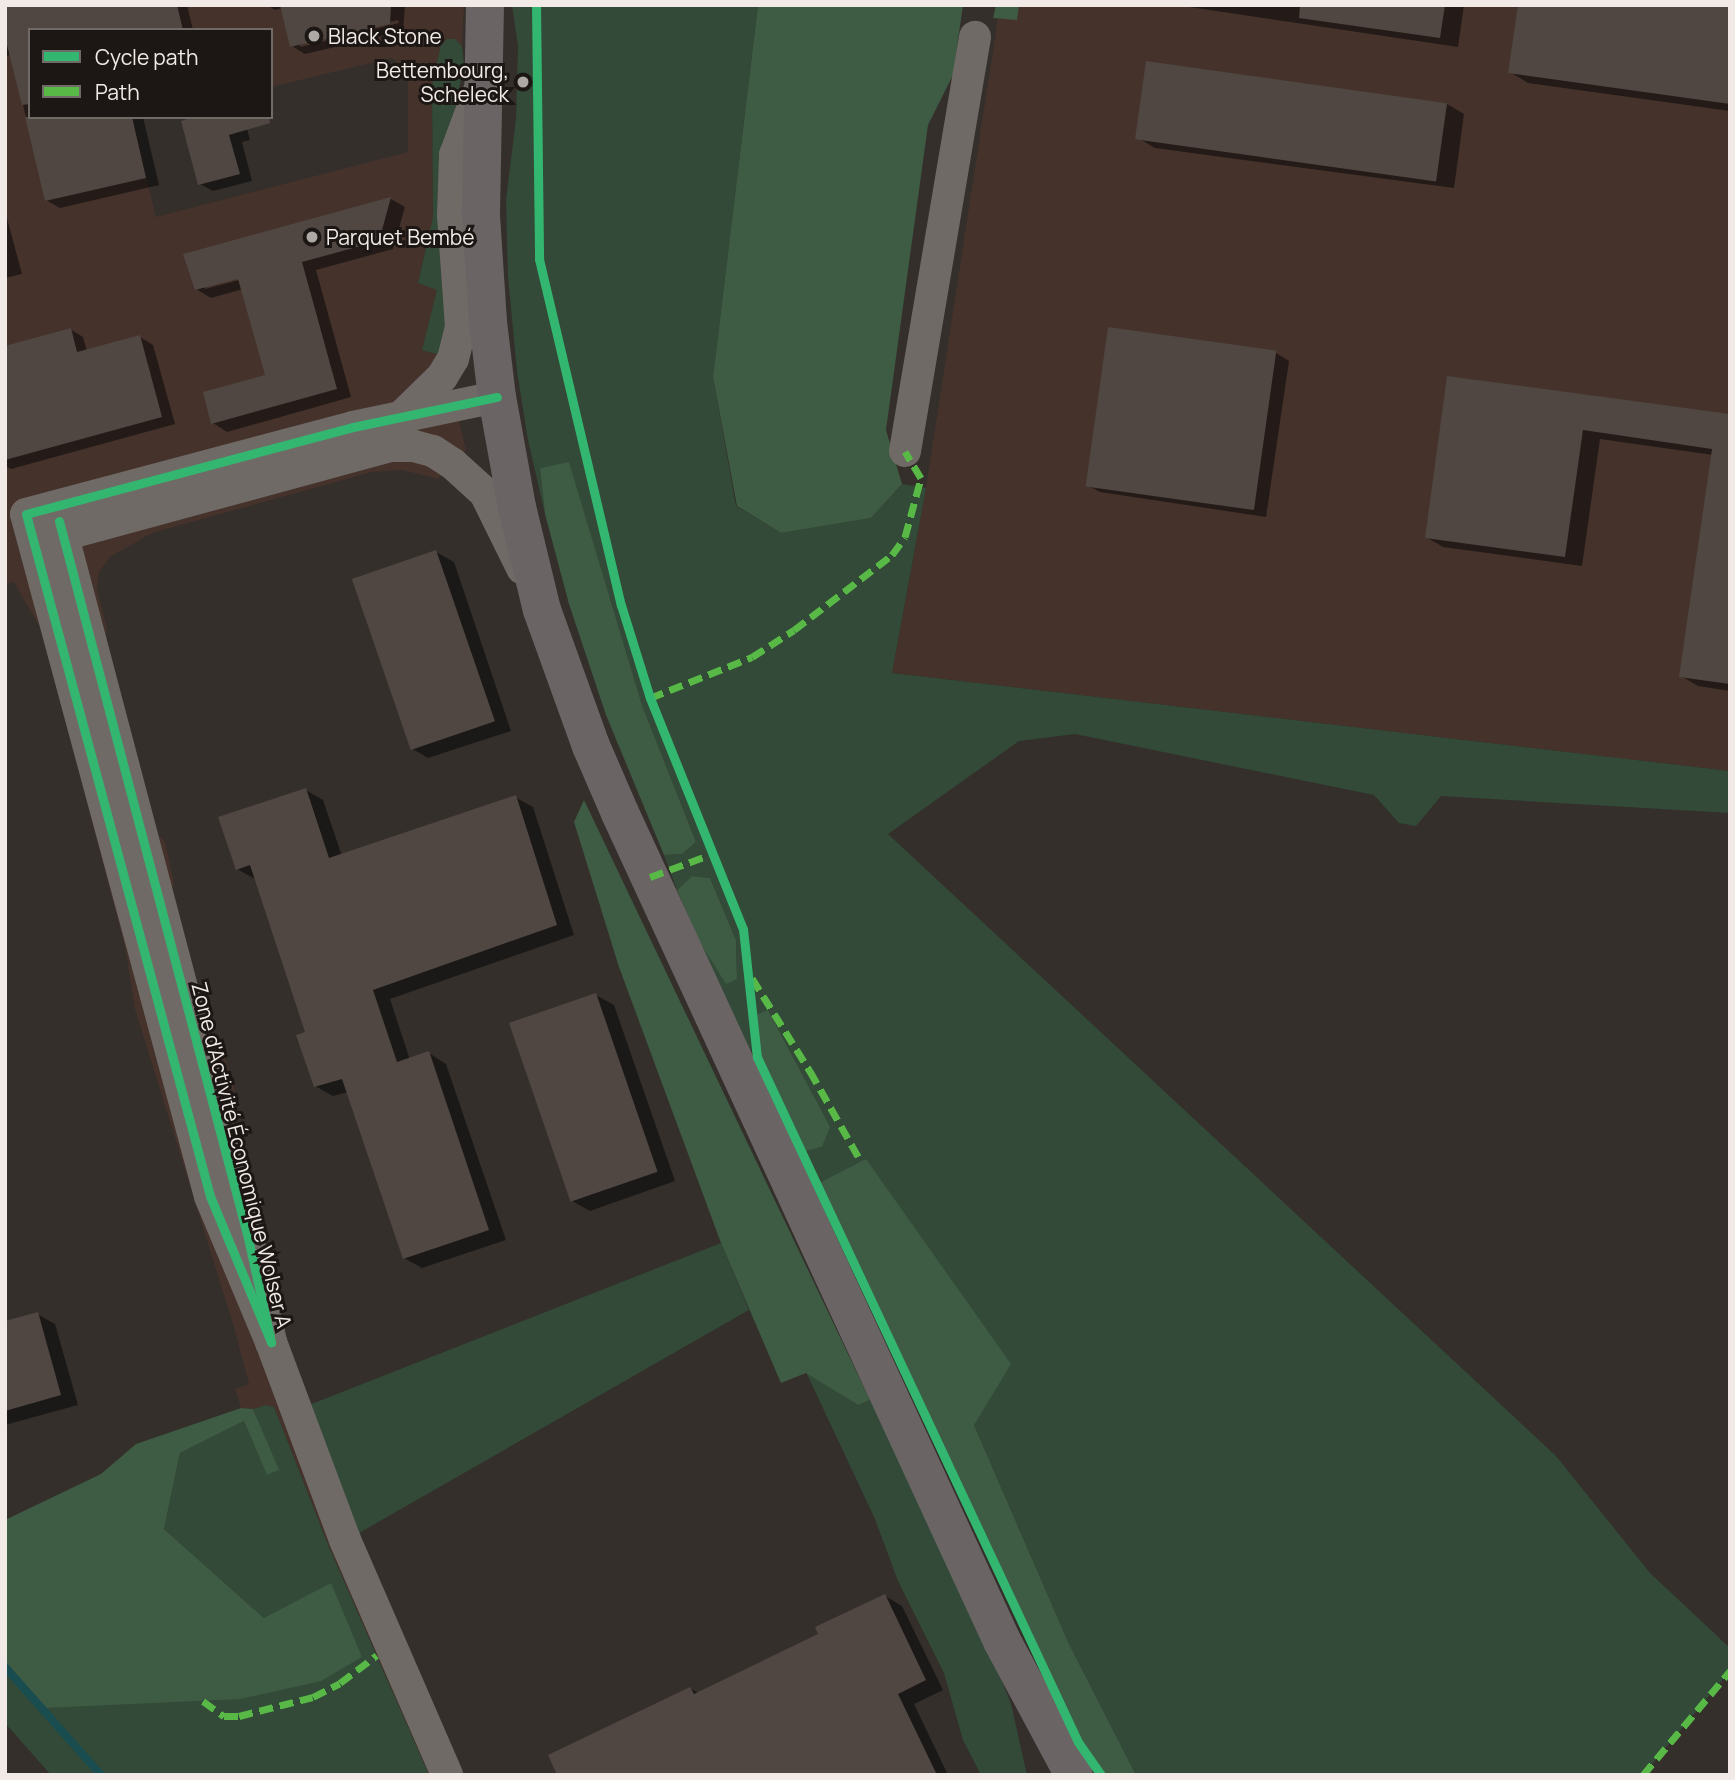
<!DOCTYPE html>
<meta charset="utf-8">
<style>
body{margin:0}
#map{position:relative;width:1735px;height:1780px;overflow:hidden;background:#342f2b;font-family:Manrope,sans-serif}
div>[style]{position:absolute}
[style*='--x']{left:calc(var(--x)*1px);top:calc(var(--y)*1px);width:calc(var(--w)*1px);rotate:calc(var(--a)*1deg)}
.industrial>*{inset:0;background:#44322b}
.green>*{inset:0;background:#324a37}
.forest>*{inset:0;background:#3e5b44}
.shadow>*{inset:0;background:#0007}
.stream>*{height:8px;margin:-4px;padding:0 4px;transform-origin:4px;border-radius:4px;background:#194d50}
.building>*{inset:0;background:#504742;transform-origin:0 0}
.minor>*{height:32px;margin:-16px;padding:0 16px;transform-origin:16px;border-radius:16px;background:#706a67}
.major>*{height:38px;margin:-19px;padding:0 19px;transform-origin:19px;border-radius:19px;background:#6a6465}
.quiet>*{height:7px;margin-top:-3.5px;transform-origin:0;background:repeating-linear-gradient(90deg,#58b947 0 14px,transparent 0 21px)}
.cycleway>*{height:9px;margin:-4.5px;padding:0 4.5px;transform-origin:4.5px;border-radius:4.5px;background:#33b770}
.dots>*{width:19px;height:19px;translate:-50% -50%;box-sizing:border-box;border:4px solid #1c1714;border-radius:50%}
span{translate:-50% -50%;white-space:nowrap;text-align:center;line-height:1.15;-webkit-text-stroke:6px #1c1714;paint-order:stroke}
.poi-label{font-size:21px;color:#f1eae6}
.left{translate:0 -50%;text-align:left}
.right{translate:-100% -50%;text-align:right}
.street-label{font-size:21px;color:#f1eae6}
.frame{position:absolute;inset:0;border:7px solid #f1eae6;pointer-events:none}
.legend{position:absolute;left:28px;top:28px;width:245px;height:91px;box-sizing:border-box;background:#1c1714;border:2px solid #716b68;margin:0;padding:9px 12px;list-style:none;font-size:21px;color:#f1eae6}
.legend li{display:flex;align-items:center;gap:14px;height:35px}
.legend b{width:35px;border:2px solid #716b68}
</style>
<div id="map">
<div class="industrial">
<div style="clip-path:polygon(evenodd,5px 5px,464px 5px,462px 46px,455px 39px,432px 85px,433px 217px,418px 283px,438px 290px,422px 350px,440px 355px,442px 377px,452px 390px,466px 450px,438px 479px,402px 470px,372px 472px,152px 533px,110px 557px,99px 572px,97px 589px,107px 629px,102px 656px,148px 827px,165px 841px,174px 884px,168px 896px,206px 1043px,222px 1047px,235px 1090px,222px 1103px,282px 1324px,359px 1533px,463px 1775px,429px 1775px,329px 1547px,274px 1407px,266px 1405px,253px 1409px,241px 1408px,235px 1389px,249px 1384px,233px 1324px,135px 1009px,125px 947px,41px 629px,14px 582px,5px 584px,5px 5px,30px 30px,271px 30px,271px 87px,392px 58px,408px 72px,408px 152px,156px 217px,132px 120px,141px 117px,30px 117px,30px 30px)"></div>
<div style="clip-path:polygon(1000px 5px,1730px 5px,1730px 771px,892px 673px,926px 488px)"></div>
</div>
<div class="green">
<div style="clip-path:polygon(512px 5px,758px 5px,713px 377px,736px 506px,781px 533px,871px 518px,902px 484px,926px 488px,892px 673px,1730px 771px,1730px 813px,1441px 796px,1416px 826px,1399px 823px,1374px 795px,1075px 734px,1019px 741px,888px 834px,1556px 1456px,1650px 1573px,1730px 1648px,1730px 1671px,1643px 1775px,1136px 1775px,1069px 1644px,974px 1425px,866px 1160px,817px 1184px,802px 1152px,822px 1147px,829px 1127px,768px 1010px,751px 1016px,757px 1057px,744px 1043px,698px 939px,737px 979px,736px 940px,710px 878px,692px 876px,677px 890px,664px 855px,682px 854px,696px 842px,642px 705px,569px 463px,540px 468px,545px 514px,528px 440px,517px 371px,508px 277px,506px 200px,516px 119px,518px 46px)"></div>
<div style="clip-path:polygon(447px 39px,455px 39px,462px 46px,464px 63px,447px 154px,451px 323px,440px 355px,422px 350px,437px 290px,418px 283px,433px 217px,432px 85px,441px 45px)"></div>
<div style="clip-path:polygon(721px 1243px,749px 1310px,359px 1533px,309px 1405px)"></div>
<div style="clip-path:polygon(806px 1372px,858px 1405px,870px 1400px,990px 1650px,1011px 1704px,1027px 1775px,981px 1775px,963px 1740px,944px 1673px,898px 1581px,875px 1519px)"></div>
<div style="clip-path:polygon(266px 1405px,274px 1407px,329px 1547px,429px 1775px,51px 1775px,5px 1723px,5px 1667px,44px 1708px,264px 1618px,164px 1529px,180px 1453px,244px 1421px,267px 1474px,278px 1470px,253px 1409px)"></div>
</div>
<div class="forest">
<div style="clip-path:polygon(758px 5px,963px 5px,953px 75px,928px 125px,886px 430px,902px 484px,871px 518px,781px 533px,737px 506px,713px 377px)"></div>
<div style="clip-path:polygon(996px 5px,1019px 5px,1017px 20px,993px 18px)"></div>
<div style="clip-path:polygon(569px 462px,642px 705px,696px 842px,682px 854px,664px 855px,606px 715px,569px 604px,545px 514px,540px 468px)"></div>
<div style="clip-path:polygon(584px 800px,870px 1400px,858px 1405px,806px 1373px,781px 1383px,721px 1243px,619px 967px,574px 822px)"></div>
<div style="clip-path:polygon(692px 876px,710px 878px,736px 940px,737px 979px,726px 984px,698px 939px,677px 890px)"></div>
<div style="clip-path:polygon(768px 1010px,830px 1127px,822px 1147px,802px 1152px,757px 1057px,751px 1016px)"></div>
<div style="clip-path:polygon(866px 1159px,1011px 1364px,974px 1425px,1069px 1644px,1136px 1775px,1101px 1775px,1078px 1742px,817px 1184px)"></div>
<div style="clip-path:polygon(241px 1408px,253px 1409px,279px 1470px,267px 1475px,244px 1421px,180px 1453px,164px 1529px,264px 1618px,331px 1583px,362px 1657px,321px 1681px,240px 1699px,44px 1708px,5px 1667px,5px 1520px,101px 1474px,136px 1444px)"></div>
</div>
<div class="shadow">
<div style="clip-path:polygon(12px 5px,187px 5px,193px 30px,30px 30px,30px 117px,143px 117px,159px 185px,60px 208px,46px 200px,11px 55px,5px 56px,5px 7px)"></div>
<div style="clip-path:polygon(evenodd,267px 5px,405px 5px,403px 31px,305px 54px,292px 46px,282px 8px,275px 10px,267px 5px,398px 20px,399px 23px,300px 47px,300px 43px,398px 20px)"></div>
<div style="clip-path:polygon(1176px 5px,1464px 5px,1458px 47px)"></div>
<div style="clip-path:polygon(1730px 5px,1730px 111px,1528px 83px,1510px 72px)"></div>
<div style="clip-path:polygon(1447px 104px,1464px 114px,1454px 188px,1155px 148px,1138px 138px)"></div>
<div style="clip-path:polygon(200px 117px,244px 117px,250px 140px,242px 142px,252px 181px,213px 191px,200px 184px)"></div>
<div style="clip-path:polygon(evenodd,391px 199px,405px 207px,393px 249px,316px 270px,351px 397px,227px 432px,213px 423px,267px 376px,243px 289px,211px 298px,196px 289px,186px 255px,391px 199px,246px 275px,247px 278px,205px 289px,205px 286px,246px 275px)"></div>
<div style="clip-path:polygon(5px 211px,22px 274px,5px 278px)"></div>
<div style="clip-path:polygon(70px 329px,83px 337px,87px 351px,140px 337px,153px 345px,175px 424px,11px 469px,5px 466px,5px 347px)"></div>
<div style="clip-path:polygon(1276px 353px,1289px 361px,1266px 517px,1100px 492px,1087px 485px)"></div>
<div style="clip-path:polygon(1449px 378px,1730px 416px,1730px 691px,1698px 686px,1681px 676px,1713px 455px,1600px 439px,1582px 566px,1443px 547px,1426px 537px)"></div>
<div style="clip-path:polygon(436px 552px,454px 562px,511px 731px,428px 758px,411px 748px)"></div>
<div style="clip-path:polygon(306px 790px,323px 800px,342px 856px,515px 797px,533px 807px,574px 935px,390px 999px,410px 1060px,429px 1053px,446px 1064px,506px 1240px,422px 1268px,404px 1258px,348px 1092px,333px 1096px,315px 1086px,307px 1033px,255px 879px,237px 869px)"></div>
<div style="clip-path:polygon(596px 995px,614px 1005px,675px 1181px,590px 1211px,572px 1201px)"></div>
<div style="clip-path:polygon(37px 1314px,55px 1324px,78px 1405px,5px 1425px,5px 1323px)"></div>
<div style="clip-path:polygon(885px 1596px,902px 1606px,943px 1690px,914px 1704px,948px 1775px,559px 1775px,690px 1689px,699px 1693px,821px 1635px)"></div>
</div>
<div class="stream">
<div style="--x:5;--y:1667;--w:144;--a:48.4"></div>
</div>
<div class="building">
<div style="clip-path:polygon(5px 5px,177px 5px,183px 30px,30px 30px,30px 104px,22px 105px,5px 37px)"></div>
<div style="clip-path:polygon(280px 5px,391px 5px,390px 24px,290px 47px)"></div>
<div style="clip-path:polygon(1300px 5px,1445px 5px,1440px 38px,1299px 18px)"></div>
<div style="clip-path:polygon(1518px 5px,1730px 5px,1730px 104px,1508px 73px)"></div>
<div style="left:1146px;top:61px;width:304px;height:79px;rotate:8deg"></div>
<div style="clip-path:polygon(25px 117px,132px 117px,146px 178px,45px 201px)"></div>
<div style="clip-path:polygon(193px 117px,269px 117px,270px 123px,229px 135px,240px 174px,198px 185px,181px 121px)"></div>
<div style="clip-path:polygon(391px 197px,379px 241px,302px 262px,337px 389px,211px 424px,203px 392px,265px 375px,238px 279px,195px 290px,183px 254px)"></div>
<div style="left:1108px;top:327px;width:170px;height:161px;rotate:8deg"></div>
<div style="clip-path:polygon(71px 328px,77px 352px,140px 335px,162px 417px,5px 460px,5px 346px)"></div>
<div style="clip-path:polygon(1447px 376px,1730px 414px,1730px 684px,1679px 677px,1712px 449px,1583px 430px,1565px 557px,1425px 538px)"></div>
<div style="left:436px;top:550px;width:181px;height:89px;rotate:71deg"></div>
<div style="clip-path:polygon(306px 788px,329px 858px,516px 795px,557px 925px,373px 990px,397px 1062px,429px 1051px,489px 1230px,403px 1259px,342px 1079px,314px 1087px,296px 1035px,305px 1032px,250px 865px,236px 870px,218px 817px)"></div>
<div style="left:596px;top:993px;width:189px;height:92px;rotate:71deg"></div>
<div style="clip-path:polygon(38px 1312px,61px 1395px,5px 1411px,5px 1321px)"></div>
<div style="clip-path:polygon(885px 1594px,926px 1680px,898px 1694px,937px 1775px,557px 1775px,548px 1755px,690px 1687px,694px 1694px,818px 1634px,815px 1627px)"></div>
</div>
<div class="minor">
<div style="--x:403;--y:415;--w:54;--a:-44.3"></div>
<div style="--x:442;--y:377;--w:21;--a:-59"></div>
<div style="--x:453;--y:359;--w:33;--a:-76"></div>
<div style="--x:461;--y:327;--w:112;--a:-94.1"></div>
<div style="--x:453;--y:215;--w:60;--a:-88.1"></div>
<div style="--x:455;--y:155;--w:66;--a:-69.6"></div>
<div style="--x:905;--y:451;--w:420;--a:-80.4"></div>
<div style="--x:59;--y:521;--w:741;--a:75.23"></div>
<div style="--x:248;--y:1238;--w:107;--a:77.5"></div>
<div style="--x:271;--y:1342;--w:158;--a:-112.7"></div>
<div style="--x:210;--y:1196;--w:706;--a:-105.1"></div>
<div style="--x:26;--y:514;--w:338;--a:-14.9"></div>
<div style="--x:353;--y:427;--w:147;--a:-11.8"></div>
<div style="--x:63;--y:535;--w:340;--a:-15.2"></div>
<div style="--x:391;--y:446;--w:23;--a:0"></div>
<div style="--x:414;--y:446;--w:20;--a:15"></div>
<div style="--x:433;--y:451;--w:24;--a:33"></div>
<div style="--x:453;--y:464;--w:43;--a:42.2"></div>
<div style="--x:485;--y:493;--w:84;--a:63.7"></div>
<div style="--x:271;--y:1342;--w:211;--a:69.5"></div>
<div style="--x:345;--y:1540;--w:256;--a:66.5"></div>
</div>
<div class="major">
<div style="--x:485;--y:5;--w:211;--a:91.1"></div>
<div style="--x:481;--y:216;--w:106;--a:86.2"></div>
<div style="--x:488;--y:322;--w:76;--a:83.2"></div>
<div style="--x:497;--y:397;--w:112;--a:79.7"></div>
<div style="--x:517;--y:507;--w:106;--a:76.4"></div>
<div style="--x:542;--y:610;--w:145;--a:70.2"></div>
<div style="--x:591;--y:746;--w:73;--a:66.6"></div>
<div style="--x:620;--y:813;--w:912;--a:65.23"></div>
<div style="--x:1002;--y:1641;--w:152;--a:61.8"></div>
</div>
<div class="quiet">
<div style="--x:650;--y:698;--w:110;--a:-21.9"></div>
<div style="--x:752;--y:657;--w:50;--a:-32.7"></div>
<div style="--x:794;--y:630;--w:123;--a:-37.4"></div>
<div style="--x:892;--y:555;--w:22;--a:-54"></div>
<div style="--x:905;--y:537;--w:61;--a:-74.8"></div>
<div style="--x:921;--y:478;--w:31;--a:-121"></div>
<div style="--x:650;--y:877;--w:66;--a:-20.4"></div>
<div style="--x:752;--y:978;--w:110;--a:58.1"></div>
<div style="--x:810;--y:1071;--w:100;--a:60.6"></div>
<div style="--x:203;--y:1701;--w:26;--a:36"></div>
<div style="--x:224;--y:1716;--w:15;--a:0"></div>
<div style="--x:239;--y:1716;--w:76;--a:-14.4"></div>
<div style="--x:313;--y:1697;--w:30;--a:-27"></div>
<div style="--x:340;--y:1683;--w:46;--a:-37.1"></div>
<div style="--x:1643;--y:1775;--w:136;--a:-50.1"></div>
</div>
<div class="cycleway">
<div style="--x:536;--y:5;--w:254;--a:89.3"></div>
<div style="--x:539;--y:259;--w:356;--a:76.7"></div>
<div style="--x:621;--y:605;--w:97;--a:72.7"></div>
<div style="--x:650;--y:698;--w:249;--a:68.1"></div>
<div style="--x:743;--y:929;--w:129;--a:83.8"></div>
<div style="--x:757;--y:1057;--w:756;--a:64.89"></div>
<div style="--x:1078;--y:1742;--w:40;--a:55.1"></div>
<div style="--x:59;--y:521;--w:741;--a:75.23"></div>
<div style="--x:248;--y:1238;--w:107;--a:77.5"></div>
<div style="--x:271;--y:1342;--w:158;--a:-112.7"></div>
<div style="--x:210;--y:1196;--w:706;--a:-105.1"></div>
<div style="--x:26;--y:514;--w:338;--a:-14.9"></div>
<div style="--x:353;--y:427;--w:147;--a:-11.8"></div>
</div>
<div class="dots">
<div style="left:314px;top:36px;background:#afa9a5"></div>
<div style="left:523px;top:82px;background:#afa9a5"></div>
<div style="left:312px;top:237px;background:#afa9a5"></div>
</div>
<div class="poi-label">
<span class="left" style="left:328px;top:36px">Black Stone</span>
<span class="right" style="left:509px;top:82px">Bettembourg,<br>Scheleck</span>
<span class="left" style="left:326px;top:237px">Parquet Bembé</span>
</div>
<div class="street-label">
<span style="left:242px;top:1155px;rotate:76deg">Zone d'Activité Économique Wolser A</span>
</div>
<div class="frame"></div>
<ul class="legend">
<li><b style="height:9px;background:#33b770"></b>Cycle path</li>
<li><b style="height:9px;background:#58b947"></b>Path</li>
</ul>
</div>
